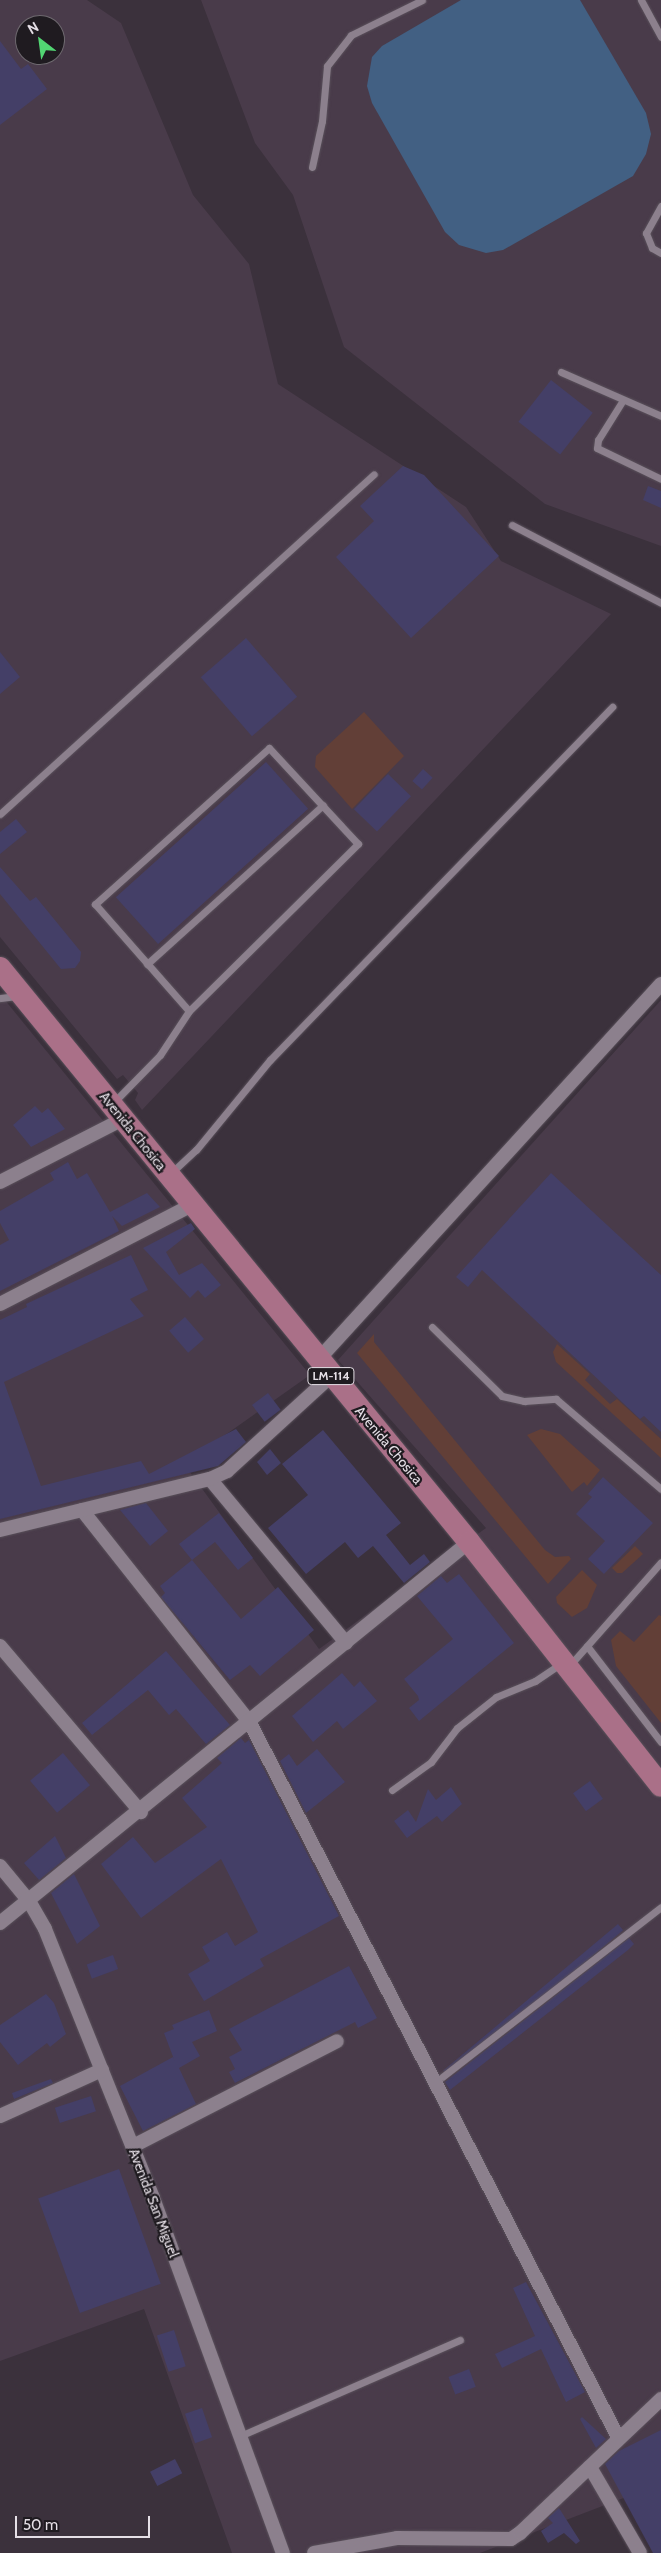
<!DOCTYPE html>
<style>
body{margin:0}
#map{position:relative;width:661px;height:2553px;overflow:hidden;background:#3b313c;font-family:Cabin,sans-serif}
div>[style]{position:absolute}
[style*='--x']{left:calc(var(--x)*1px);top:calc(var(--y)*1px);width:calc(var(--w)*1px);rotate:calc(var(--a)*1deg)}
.built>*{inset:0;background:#493b4a}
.green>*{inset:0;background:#623f37}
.water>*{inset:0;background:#426083}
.building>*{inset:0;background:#443f67;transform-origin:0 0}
.roads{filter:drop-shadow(0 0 1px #59505a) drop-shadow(0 0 1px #59505a)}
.service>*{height:7px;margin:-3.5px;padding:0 3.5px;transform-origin:3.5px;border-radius:3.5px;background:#8c808d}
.minor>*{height:14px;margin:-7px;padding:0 7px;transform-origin:7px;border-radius:7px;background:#8c808d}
.primary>*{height:22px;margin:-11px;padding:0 11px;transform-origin:11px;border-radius:11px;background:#aa7088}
span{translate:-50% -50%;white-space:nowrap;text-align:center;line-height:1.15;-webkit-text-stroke:4.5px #1f1b20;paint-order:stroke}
.shield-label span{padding:1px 4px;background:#1f1b20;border:1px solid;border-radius:4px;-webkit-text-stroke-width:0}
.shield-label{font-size:12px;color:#e5dfe6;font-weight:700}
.street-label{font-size:14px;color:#e5dfe6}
.north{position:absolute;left:15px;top:15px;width:50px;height:50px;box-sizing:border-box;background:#1f1b20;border:1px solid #6e696f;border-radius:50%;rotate:330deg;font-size:14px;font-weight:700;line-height:20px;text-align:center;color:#e5dfe6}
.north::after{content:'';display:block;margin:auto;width:18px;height:22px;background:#52d673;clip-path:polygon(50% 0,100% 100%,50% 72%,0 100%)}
.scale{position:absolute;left:15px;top:2516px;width:135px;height:22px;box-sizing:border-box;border:2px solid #e5dfe6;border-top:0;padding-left:6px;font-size:15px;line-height:18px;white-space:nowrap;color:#e5dfe6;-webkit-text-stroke:4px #1f1b20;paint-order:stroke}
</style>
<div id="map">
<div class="built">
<div style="clip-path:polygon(evenodd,0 0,87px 0,121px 23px,193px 195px,249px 264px,278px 384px,466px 507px,501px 561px,611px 614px,142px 1110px,135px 1100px,138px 1093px,123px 1075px,117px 1079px,0 937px,0 0,25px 25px,55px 25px,55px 55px,25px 55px,25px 25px)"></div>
<div style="clip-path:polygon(201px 0,661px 0,661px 546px,545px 504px,344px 347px,293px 195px,255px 143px)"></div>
<div style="clip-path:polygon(0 994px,310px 1375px,184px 1464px,319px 1649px,486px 1528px,338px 1360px,661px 1000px,661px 2553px,626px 2497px,480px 2553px,232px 2553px,144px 2309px,0 2361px)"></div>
</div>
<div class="green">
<div style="clip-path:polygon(364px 712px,404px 756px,352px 809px,315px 767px,316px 756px)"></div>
<div style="clip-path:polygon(374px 1334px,374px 1342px,545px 1550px,555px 1557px,569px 1556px,571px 1559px,548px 1584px,357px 1353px)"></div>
<div style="clip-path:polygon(557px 1344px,590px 1374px,585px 1380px,610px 1404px,617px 1399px,661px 1439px,661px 1458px,556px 1362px,553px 1352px)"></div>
<div style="clip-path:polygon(541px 1429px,560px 1434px,600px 1470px,587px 1486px,584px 1482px,572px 1492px,527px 1435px)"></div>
<div style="clip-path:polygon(635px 1546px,643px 1554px,622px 1573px,617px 1573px,612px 1568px)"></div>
<div style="clip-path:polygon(582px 1570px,597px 1585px,587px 1608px,572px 1617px,557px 1603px,556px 1597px)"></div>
<div style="clip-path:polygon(659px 1615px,661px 1616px,661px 1723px,616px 1666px,611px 1640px,620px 1631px,634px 1642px)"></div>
</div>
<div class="water">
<div style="clip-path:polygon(461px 0,580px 0,646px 113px,651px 134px,646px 154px,633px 176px,503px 250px,486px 253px,459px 245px,445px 232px,372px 103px,367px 86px,372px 57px,382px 46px)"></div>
</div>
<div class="building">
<div style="clip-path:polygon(0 41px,21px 69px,28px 64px,47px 89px,0 125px)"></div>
<div style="left:551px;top:380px;width:53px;height:53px;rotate:38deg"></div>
<div style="clip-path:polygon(403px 466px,424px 475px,499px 556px,411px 638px,336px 557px,374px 521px,360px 506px)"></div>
<div style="clip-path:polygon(648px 486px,661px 491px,661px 508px,643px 500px)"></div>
<div style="left:246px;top:638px;width:78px;height:60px;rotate:49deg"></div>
<div style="clip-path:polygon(0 652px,20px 677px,0 694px)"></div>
<div style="left:266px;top:762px;width:63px;height:202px;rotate:48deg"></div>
<div style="left:423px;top:769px;width:13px;height:16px;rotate:42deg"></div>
<div style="left:388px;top:774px;width:32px;height:49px;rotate:44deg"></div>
<div style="clip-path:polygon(16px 819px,27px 832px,0 854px,0 832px)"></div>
<div style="clip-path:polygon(0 867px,30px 901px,36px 897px,81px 952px,80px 961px,75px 968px,61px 969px,0 894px)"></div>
<div style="clip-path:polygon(35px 1106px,42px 1113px,48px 1108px,65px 1129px,31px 1147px,13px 1125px)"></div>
<div style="clip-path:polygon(68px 1162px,77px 1179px,87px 1173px,110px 1212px,147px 1193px,160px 1207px,122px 1226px,112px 1216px,119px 1231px,0 1291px,0 1245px,9px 1240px,0 1223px,0 1211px,54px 1180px,50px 1173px)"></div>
<div style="clip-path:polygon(551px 1173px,661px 1275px,661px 1432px,644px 1416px,640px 1419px,482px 1270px,468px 1287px,456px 1277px)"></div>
<div style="clip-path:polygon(191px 1223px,195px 1229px,166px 1252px,179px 1275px,202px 1263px,221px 1285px,205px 1298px,198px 1290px,190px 1298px,143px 1248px)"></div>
<div style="clip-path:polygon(131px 1255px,148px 1290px,130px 1299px,144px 1316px,4px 1382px,41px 1486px,141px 1461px,149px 1474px,236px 1429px,246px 1442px,218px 1466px,0 1519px,0 1320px,27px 1307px,26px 1304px)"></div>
<div style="left:185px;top:1317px;width:29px;height:21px;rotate:49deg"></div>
<div style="left:268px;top:1393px;width:21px;height:20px;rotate:53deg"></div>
<div style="clip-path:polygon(323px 1430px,401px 1523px,386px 1535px,410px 1565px,424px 1554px,430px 1562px,404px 1583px,373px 1546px,358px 1558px,345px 1542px,306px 1574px,268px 1528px,308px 1495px,282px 1464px)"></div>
<div style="clip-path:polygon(270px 1449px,281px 1463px,267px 1475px,257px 1462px)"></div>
<div style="clip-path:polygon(603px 1477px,653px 1523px,604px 1574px,588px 1559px,605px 1541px,576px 1514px,592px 1497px,588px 1494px)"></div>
<div style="clip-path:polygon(146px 1503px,168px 1531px,150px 1546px,120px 1510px)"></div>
<div style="clip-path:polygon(219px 1513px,253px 1558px,238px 1570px,215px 1542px,192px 1560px,179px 1544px)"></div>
<div style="clip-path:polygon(192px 1560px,241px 1619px,278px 1587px,314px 1630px,260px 1676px,250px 1665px,230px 1680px,161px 1597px,165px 1593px,160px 1586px)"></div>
<div style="clip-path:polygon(459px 1574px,514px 1643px,419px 1721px,409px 1708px,419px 1700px,418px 1696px,404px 1679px,453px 1639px,417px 1596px,441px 1576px,447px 1583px)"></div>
<div style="clip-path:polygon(166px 1651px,230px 1725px,206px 1744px,176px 1709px,169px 1715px,148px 1690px,92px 1735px,82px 1723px)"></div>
<div style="clip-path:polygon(342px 1673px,354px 1687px,360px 1681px,377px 1701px,343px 1729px,337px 1721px,313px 1742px,292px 1716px)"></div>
<div style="clip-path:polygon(241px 1738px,245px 1743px,249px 1740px,339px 1916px,260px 1959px,264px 1966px,204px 2001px,188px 1974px,210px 1961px,202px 1947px,227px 1932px,235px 1946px,258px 1932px,221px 1859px,141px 1918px,101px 1864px,133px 1837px,155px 1863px,207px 1827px,182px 1798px,222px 1763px,217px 1758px)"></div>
<div style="clip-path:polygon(317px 1749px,345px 1782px,306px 1813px,280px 1761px,289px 1754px,297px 1766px)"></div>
<div style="left:63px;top:1753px;width:42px;height:43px;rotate:50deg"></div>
<div style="left:590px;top:1781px;width:22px;height:21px;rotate:54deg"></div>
<div style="clip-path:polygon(451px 1787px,462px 1804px,442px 1822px,437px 1816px,407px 1838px,394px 1821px,408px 1810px,416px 1822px,428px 1789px,436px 1800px)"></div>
<div style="clip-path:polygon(55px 1836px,66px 1858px,39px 1880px,24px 1863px)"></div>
<div style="clip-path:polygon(74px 1874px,100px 1926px,77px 1944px,51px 1893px)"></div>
<div style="left:618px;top:1924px;width:8px;height:228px;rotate:50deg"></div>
<div style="clip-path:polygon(629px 1938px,634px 1944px,628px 1950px,450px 2090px,445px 2082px)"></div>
<div style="left:113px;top:1955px;width:15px;height:28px;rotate:70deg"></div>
<div style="clip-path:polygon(349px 1966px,377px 2018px,358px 2028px,355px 2022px,235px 2083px,229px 2072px,235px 2069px,229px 2057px,242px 2050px,229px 2029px)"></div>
<div style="clip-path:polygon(46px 1994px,54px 2003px,66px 2034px,50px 2047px,47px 2043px,18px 2065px,0 2042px,0 2025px)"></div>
<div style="clip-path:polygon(209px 2010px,217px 2031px,192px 2042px,200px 2056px,179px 2068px,196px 2104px,143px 2131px,120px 2086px,173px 2057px,175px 2062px,164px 2033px,174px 2029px,172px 2025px)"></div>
<div style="clip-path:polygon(51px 2079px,53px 2083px,14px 2099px,12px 2093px)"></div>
<div style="left:91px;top:2096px;width:16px;height:38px;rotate:72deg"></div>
<div style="left:119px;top:2169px;width:122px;height:86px;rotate:70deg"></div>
<div style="clip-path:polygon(526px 2282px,585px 2392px,566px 2402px,541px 2349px,502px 2368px,495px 2354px,535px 2336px,513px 2288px)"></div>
<div style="left:174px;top:2330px;width:38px;height:18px;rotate:72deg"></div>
<div style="left:469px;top:2369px;width:19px;height:22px;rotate:69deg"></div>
<div style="left:202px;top:2408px;width:31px;height:18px;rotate:71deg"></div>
<div style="clip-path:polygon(582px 2417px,606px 2439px,596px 2448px,580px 2419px)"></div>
<div style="clip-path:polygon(661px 2430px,661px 2553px,653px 2553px,605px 2464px,619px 2451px)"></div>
<div style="left:175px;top:2459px;width:16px;height:28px;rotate:63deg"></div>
<div style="clip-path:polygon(559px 2508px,580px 2541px,576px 2544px,564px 2533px,548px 2543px,541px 2531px,553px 2523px,548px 2518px)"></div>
</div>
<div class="roads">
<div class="service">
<div style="--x:641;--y:0;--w:42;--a:61.6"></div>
<div style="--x:312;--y:167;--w:47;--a:-77.7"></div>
<div style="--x:322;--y:121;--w:55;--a:-84.8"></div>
<div style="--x:327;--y:66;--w:39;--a:-52"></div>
<div style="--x:351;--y:35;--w:79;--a:-26.2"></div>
<div style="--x:661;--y:206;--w:31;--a:119"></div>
<div style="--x:646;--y:233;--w:16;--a:68"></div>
<div style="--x:652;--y:248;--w:10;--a:29"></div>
<div style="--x:561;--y:372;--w:109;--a:23.7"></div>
<div style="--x:623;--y:400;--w:47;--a:122"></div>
<div style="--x:598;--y:440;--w:8;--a:97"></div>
<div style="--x:597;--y:448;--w:71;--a:25.8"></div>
<div style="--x:512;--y:525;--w:168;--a:27.6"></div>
<div style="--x:0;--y:814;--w:505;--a:-42.27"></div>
<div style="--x:147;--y:964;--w:237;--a:-42.1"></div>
<div style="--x:0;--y:998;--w:17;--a:-7"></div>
<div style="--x:113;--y:1103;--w:67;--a:-45.6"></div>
<div style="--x:160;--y:1055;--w:53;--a:-56.6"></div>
<div style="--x:189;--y:1011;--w:238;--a:-44.7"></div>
<div style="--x:358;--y:844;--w:131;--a:-132.8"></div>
<div style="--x:269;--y:748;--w:234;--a:138.1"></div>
<div style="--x:95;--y:904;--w:142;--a:48.7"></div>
<div style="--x:171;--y:1173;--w:34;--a:-43"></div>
<div style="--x:196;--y:1150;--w:117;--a:-50.6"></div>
<div style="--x:270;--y:1060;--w:492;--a:-45.9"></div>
<div style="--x:432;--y:1327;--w:98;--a:44.6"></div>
<div style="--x:502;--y:1396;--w:23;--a:13"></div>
<div style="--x:524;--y:1401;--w:32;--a:-4"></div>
<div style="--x:556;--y:1399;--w:138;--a:40.6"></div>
<div style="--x:587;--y:1646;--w:121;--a:52.4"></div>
<div style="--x:570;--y:1665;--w:137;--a:-48.5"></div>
<div style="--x:392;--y:1790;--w:48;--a:-35.7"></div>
<div style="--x:431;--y:1762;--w:43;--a:-52.6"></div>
<div style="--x:457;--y:1728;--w:50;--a:-38.5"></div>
<div style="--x:496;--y:1697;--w:42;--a:-22.3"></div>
<div style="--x:535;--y:1681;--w:32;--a:-34"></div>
<div style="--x:442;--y:2077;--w:277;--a:-37.8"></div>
<div style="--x:240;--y:2436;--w:240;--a:-23.6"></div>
</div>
<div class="minor">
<div style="--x:0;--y:1182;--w:138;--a:-27.1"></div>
<div style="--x:0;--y:1304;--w:216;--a:-27.3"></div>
<div style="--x:318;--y:1360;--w:509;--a:-47.63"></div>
<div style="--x:210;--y:1479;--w:213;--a:50.3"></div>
<div style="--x:82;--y:1510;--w:271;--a:51.7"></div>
<div style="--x:250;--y:1723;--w:805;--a:62.74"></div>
<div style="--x:0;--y:1530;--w:216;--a:-13.7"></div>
<div style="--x:210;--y:1479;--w:19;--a:-25"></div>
<div style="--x:227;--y:1471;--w:141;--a:-42.4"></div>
<div style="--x:0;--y:1646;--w:218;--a:49.7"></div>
<div style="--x:0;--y:1866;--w:45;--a:50.4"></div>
<div style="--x:29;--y:1901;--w:32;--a:60"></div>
<div style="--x:45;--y:1929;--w:290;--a:68.1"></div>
<div style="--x:153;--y:2198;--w:378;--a:69.9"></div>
<div style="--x:0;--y:1923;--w:604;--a:-39.09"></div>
<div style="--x:0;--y:2116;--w:112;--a:-24.3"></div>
<div style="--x:133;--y:2146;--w:229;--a:-27.2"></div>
<div style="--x:590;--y:2467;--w:99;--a:59.8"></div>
<div style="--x:314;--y:2553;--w:84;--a:-10.2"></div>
<div style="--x:397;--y:2538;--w:114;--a:0.5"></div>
<div style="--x:511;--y:2539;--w:11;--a:-34"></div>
<div style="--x:520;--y:2533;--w:195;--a:-43.5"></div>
</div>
<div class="primary">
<div style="--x:0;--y:968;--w:741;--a:50.75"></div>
<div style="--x:469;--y:1542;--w:310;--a:51.8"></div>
</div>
</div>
<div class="shield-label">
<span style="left:331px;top:1376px">LM-114</span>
</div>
<div class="street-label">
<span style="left:133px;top:1131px;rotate:51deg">Avenida Chosica</span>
<span style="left:389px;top:1445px;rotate:50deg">Avenida Chosica</span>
<span style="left:154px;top:2203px;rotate:69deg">Avenida San Miguel</span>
</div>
<div class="north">N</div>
<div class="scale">50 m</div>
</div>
